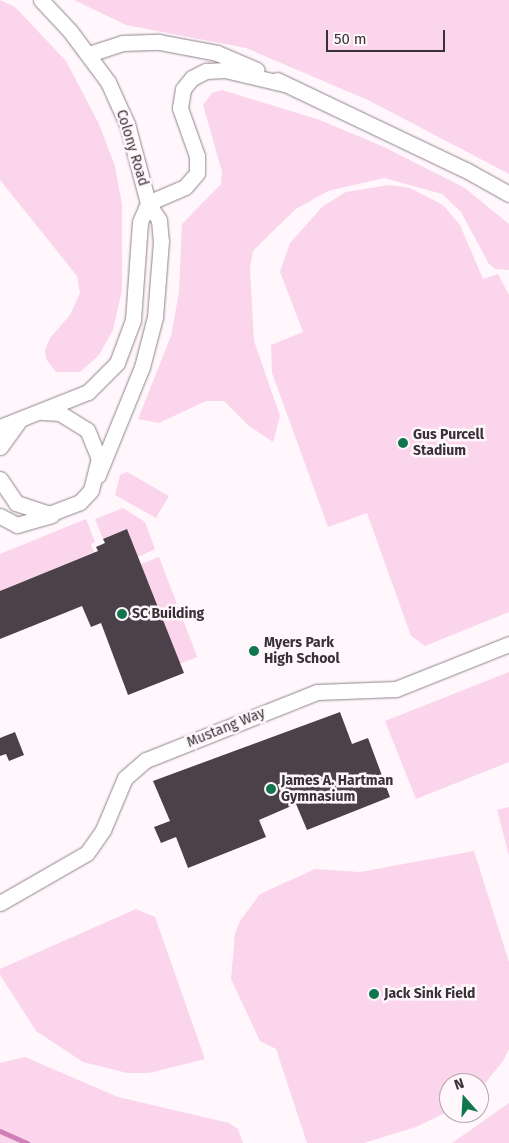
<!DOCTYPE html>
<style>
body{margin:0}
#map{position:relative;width:509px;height:1143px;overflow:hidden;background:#fff7fc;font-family:"Fira Sans",sans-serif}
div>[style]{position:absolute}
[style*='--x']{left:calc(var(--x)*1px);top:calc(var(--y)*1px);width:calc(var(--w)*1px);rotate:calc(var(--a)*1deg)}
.green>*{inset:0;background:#fad5ec;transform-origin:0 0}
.stream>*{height:5px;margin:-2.5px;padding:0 2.5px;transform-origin:2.5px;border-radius:2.5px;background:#d07eb6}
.building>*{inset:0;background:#4c4148}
.roads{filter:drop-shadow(0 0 1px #8f838b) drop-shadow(0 0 1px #8f838b)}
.minor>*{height:15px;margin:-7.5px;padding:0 7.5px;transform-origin:7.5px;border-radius:7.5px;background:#fff}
.dots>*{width:14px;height:14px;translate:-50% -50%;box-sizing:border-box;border:2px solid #fff7fc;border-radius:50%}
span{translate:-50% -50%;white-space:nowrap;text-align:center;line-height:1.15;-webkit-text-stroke:5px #fff7fc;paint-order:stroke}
.street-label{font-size:14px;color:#373235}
.poi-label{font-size:14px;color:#373235;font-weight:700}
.left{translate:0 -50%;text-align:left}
.north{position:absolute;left:439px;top:1073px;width:50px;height:50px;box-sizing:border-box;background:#fff7fc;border:1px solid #afa8ac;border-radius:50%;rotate:341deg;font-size:14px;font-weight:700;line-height:20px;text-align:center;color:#373235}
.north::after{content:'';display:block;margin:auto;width:18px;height:22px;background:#11754d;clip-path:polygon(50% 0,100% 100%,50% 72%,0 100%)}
.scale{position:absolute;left:326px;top:30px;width:119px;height:22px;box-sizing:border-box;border:2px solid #373235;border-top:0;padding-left:6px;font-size:15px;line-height:18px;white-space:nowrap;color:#373235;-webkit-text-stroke:4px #fff7fc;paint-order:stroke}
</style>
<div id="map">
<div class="green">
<div style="clip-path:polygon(0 0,15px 7px,66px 61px,99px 124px,115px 166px,122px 205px,122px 290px,113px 330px,99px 355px,80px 372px,56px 372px,46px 359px,45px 350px,50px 338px,70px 315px,80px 293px,77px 276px,0 180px)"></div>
<div style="clip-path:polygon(74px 0,509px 0,509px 174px,370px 101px,246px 48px,126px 25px)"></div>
<div style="clip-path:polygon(222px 90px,320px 120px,384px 147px,465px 188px,509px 224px,509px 270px,495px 269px,489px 264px,461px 212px,442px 194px,384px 178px,328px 191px,296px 209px,270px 234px,253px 251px,250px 268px,254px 341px,280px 416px,273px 442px,249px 426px,224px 401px,206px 401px,159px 423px,138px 419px,171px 336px,179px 292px,182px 224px,221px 184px,222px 172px,203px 105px,212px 93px)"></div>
<div style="clip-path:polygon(389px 185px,410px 188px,443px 205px,460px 225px,483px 279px,498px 274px,509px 295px,509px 612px,425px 646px,411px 636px,367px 513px,328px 527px,272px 373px,271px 345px,303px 332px,280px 272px,290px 243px,323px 206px,346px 192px)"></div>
<div style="clip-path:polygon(127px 472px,169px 496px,156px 518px,115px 495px,120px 475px)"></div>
<div style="clip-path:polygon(123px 508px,145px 522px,155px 549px,138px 557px,126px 530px,103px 539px,95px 519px)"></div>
<div style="clip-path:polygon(86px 519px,95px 542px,91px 544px,94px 552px,0 591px,0 554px)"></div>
<div style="left:159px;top:557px;width:107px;height:21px;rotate:69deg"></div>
<div style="clip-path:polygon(509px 672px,509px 762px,416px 799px,385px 721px)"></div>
<div style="clip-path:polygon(509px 807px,509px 856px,497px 810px)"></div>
<div style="clip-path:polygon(474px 851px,509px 962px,509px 1049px,503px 1061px,479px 1091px,479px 1083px,449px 1083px,449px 1111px,416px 1127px,364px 1143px,307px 1143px,276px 1049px,260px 1041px,231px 979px,235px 933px,240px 921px,260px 894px,315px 869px,360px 872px)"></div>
<div style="clip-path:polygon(136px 909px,155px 917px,205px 1059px,149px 1073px,127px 1073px,83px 1062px,36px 1031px,0 975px,0 969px)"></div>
<div style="clip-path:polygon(25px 1057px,118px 1097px,229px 1123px,238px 1129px,243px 1143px,0 1143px,0 1063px)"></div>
<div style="clip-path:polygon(509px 1103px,509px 1143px,452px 1143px)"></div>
</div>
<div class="stream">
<div style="--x:0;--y:1131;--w:30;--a:24"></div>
</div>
<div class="building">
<div style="clip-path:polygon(127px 529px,184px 673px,128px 695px,101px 623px,91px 627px,82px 606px,0 639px,0 591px,98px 551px,96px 547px,105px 543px,103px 539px)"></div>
<div style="clip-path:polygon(340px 712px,352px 744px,368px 738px,390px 797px,307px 830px,296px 804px,259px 820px,266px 837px,188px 868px,176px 837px,161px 843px,154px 827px,170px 821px,153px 781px)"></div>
<div style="clip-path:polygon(15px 732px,24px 755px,9px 761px,6px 754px,0 756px,0 738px)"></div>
</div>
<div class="roads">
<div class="minor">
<div style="--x:41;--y:0;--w:42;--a:46.9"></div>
<div style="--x:70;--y:31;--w:64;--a:53.3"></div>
<div style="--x:108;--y:82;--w:46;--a:65.7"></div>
<div style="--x:127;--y:124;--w:82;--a:75.1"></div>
<div style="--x:148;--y:203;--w:40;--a:-23.4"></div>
<div style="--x:185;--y:187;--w:18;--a:-49"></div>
<div style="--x:197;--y:173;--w:17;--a:-90"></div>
<div style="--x:197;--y:156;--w:51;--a:-109.5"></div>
<div style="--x:180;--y:108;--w:19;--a:-81"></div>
<div style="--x:183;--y:89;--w:14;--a:-51"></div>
<div style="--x:192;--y:78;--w:16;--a:-27"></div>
<div style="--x:206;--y:71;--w:19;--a:-3"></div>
<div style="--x:225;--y:70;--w:61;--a:13.3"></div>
<div style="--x:89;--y:54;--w:35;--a:-18"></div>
<div style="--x:122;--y:43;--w:37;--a:-2"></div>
<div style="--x:159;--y:42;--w:59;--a:10.7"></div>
<div style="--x:217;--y:53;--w:43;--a:23"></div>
<div style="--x:277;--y:80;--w:209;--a:25.5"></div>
<div style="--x:466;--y:170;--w:49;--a:29.2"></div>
<div style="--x:0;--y:427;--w:95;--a:-21.7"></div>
<div style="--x:88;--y:392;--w:41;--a:-45"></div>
<div style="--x:117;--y:363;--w:46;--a:-69.6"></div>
<div style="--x:133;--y:320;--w:98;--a:-85.9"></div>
<div style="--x:140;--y:222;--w:21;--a:-67"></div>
<div style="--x:148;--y:203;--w:20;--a:57"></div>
<div style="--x:159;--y:220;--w:21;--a:85"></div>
<div style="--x:161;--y:241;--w:76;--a:94.5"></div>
<div style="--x:155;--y:317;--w:52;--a:104.6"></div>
<div style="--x:142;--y:367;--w:117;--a:112.2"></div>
<div style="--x:0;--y:447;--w:32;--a:-54"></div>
<div style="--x:0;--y:479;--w:29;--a:56"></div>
<div style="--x:16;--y:503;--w:35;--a:18"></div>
<div style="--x:49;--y:514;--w:33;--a:-21"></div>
<div style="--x:80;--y:502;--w:16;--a:-47"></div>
<div style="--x:91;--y:490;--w:32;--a:-76"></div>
<div style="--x:99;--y:459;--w:31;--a:-112"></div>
<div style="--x:87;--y:430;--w:32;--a:-148"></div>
<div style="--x:60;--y:413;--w:17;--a:-177"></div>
<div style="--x:0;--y:516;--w:19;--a:28"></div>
<div style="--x:17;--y:525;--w:36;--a:-16"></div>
<div style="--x:0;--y:903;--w:100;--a:-29.9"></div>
<div style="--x:87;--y:853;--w:28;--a:-55"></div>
<div style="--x:103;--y:830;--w:56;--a:-67.1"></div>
<div style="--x:125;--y:778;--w:28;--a:-41"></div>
<div style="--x:146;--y:760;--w:184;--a:-21.7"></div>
<div style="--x:317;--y:692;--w:79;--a:-2.2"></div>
<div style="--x:396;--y:689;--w:122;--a:-21.7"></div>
</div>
</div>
<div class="dots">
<div style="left:403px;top:443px;background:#11754d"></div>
<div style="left:122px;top:614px;background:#11754d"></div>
<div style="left:254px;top:651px;background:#11754d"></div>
<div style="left:271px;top:789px;background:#11754d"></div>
<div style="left:374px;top:994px;background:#11754d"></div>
</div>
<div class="street-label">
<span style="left:132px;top:148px;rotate:73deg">Colony Road</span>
<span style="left:226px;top:728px;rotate:-22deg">Mustang Way</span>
</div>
<div class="poi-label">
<span class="left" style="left:413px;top:443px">Gus Purcell<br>Stadium</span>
<span class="left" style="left:132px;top:614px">SC Building</span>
<span class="left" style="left:264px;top:651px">Myers Park<br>High School</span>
<span class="left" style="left:281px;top:789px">James A. Hartman<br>Gymnasium</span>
<span class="left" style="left:384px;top:994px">Jack Sink Field</span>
</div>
<div class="north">N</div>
<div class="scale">50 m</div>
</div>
